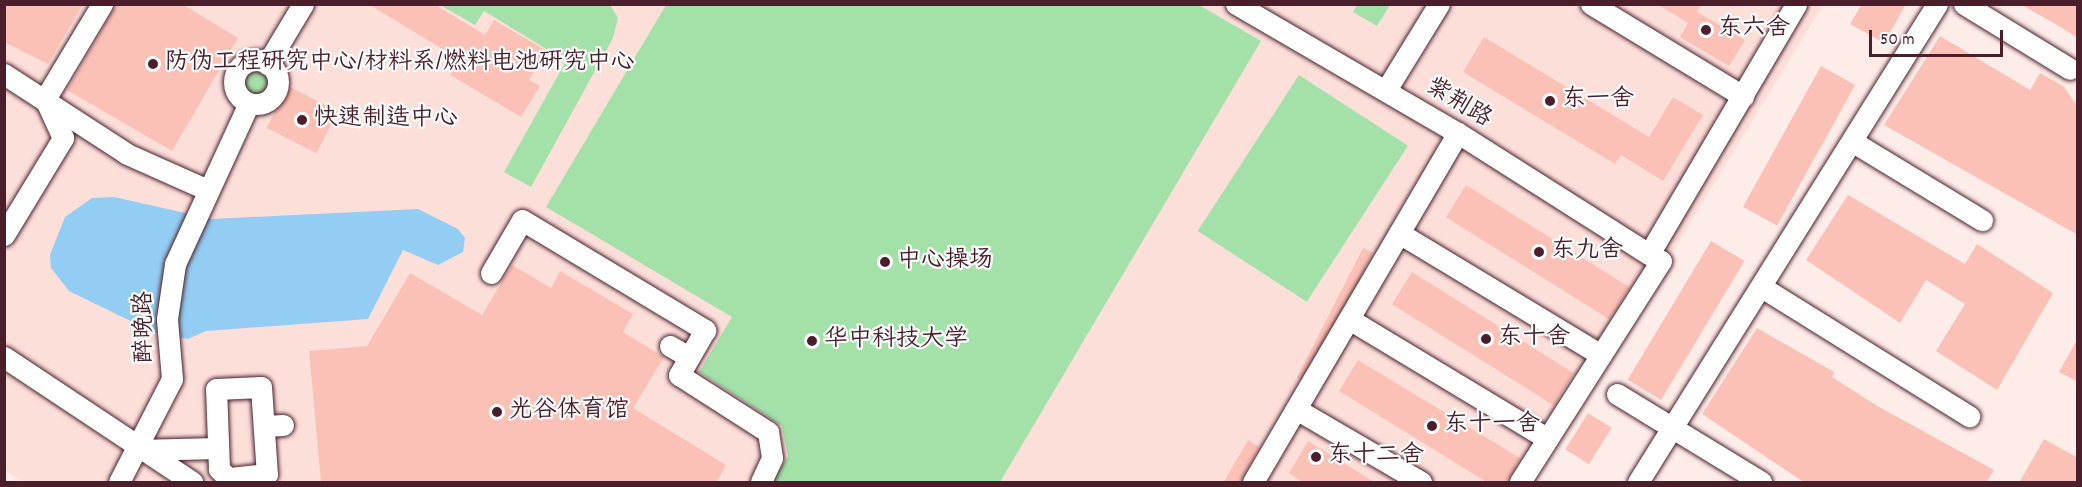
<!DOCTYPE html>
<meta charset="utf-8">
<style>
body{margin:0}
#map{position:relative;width:2082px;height:487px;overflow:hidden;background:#feece9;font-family:Dekko,"LXGW WenKai TC",sans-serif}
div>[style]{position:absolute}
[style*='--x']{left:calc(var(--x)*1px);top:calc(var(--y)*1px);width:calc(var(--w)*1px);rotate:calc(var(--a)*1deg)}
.built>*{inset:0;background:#fddfda}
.green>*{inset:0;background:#a3e1a9;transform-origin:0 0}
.round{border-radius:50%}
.water>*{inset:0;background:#93cdf3}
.building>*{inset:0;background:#fcc1b6;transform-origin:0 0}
.roads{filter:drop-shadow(0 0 2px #4a1f2b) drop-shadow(0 0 2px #4a1f2b)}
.minor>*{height:21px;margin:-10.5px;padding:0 10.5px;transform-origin:10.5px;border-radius:10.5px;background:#fff}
.minor>.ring{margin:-10.5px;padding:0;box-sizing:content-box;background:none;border:21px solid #fff;border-radius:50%}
.dots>*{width:16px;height:16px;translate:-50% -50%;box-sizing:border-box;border:3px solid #fff;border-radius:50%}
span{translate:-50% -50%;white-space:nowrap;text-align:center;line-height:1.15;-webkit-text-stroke:4.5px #fff;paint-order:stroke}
.poi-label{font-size:24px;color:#4a1f2b}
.left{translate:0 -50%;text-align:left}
.street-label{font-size:24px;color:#4a1f2b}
.frame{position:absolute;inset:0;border:6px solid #4a1f2b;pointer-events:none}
.scale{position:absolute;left:1869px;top:30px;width:134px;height:27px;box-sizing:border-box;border:3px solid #4a1f2b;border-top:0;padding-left:8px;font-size:18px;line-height:21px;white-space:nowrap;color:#4a1f2b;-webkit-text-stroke:4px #fff;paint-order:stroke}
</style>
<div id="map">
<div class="built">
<div style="clip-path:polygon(5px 5px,1823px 5px,1532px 482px,23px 482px,5px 471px)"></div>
</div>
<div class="green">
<div style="clip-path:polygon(440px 5px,610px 5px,618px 18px,613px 38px,531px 187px,504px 172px,566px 61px,484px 11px,475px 25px)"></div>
<div style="clip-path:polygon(666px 5px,1199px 5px,1261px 41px,1000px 482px,772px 482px,788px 456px,782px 426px,699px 372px,732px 317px,546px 207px)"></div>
<div style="clip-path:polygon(1357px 5px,1357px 4px,1390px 5px,1377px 26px,1353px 12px)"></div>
<div class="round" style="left:244px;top:71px;width:24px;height:24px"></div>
<div style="left:1299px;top:75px;width:130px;height:186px;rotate:33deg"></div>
</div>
<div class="water">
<div style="clip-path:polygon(114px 197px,212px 219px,418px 209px,458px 229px,465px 238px,463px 252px,438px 265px,403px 250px,368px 319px,206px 331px,188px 339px,153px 332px,69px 291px,51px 268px,50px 255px,65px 217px,92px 198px)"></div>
</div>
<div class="building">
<div style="clip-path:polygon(4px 4px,83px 4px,48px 64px,4px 42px)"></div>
<div style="clip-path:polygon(117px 4px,182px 4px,238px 38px,172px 151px,67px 90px)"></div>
<div style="clip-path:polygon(368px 4px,434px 4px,485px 35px,494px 20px,547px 51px,529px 80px,540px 86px,521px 117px,450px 75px,459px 59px)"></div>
<div style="clip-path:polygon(1657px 4px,1701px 4px,1697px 12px,1745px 40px,1729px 66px,1680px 37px,1688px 23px)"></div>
<div style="clip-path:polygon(1862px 4px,1906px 4px,1884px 43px,1850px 24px)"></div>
<div style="clip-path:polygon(2020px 4px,2078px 4px,2078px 38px,2052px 22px)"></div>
<div style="clip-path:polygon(1940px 36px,2030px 90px,2040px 73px,2063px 86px,2078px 107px,2078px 235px,1884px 125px)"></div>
<div style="clip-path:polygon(1484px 37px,1649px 137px,1673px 97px,1703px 115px,1663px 181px,1621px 155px,1615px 164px,1463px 72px)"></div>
<div style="left:1821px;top:66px;width:39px;height:161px;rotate:29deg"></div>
<div style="left:288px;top:86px;width:56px;height:47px;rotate:27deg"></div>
<div style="left:1466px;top:185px;width:193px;height:38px;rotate:32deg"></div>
<div style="clip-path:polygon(1848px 195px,1965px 264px,1977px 244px,2053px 293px,1997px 390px,1936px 351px,1965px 304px,1926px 280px,1900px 323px,1806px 260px)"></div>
<div style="left:1711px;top:241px;width:39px;height:162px;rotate:31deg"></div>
<div style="left:1363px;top:248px;width:11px;height:146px;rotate:27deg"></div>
<div style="clip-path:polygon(512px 265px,551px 288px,560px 271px,633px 314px,623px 332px,664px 357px,633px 408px,726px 465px,716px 483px,321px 483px,309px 351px,367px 346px,410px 273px,482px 315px)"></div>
<div style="left:1412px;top:272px;width:191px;height:38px;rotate:32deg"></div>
<div style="clip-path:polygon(1757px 328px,1834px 372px,1832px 377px,1879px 407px,1994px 470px,1986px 483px,1805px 483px,1702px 414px)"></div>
<div style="clip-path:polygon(2078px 338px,2078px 382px,2059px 372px)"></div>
<div style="clip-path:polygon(1358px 360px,1520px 458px,1507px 483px,1488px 483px,1339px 391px)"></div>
<div style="left:1588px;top:413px;width:28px;height:43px;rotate:32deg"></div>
<div style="clip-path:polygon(2044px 439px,2078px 458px,2078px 483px,2019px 483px)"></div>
<div style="clip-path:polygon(1248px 440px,1259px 447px,1240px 483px,1223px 483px)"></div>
<div style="clip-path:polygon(1308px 441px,1376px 483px,1304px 483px,1289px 473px)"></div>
</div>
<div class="roads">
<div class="minor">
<div style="--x:1236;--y:4;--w:257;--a:30.2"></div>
<div style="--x:1458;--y:133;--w:226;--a:32.4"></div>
<div style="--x:1591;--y:4;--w:178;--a:31.2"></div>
<div style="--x:1964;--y:4;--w:124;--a:31.5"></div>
<div class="ring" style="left:234px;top:60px;width:23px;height:23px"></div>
<div style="--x:267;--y:64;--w:70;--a:-59"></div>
<div style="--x:4;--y:74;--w:147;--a:33"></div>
<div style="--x:127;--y:154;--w:89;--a:24"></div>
<div style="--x:1386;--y:90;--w:101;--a:-58.4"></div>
<div style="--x:1853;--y:142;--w:151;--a:31.2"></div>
<div style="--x:1399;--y:233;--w:236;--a:31.1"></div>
<div style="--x:4;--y:235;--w:114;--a:-58.7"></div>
<div style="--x:63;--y:138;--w:43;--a:-114.8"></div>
<div style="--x:45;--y:99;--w:111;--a:-59"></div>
<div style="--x:491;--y:273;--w:61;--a:-59.7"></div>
<div style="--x:522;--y:220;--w:214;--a:31"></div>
<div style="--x:705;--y:330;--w:52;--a:120"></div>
<div style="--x:679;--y:375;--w:106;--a:32.6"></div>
<div style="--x:768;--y:432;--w:26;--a:81"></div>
<div style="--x:772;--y:458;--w:26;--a:115"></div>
<div style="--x:1763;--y:288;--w:243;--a:31.9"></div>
<div style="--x:1349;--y:319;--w:232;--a:31.1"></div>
<div style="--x:670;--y:346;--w:22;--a:30"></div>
<div style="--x:4;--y:357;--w:226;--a:33.6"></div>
<div style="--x:261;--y:387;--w:87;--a:86.1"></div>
<div style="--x:267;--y:474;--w:39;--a:174"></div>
<div style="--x:228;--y:478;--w:13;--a:-135"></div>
<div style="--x:219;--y:469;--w:80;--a:-92.1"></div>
<div style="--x:216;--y:389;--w:45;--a:-2.5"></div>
<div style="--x:1617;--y:394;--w:169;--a:31.4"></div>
<div style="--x:1296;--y:409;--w:145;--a:30.3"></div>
<div style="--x:264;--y:426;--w:19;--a:-3"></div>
<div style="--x:137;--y:450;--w:81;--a:-1.4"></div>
<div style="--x:119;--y:482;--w:116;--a:-62.8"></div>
<div style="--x:172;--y:379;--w:60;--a:-94.8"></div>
<div style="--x:167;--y:319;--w:56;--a:-81.7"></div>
<div style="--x:175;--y:264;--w:177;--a:-65.3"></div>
<div style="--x:1253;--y:482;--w:405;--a:-59.6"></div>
<div style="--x:1520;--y:482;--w:262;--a:-57.5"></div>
<div style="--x:1661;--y:261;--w:14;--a:-150"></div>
<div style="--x:1649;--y:254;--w:290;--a:-59.5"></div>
<div style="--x:1638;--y:482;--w:564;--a:-57.97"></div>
</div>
</div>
<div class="dots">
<div style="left:1706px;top:30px;background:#4a1f2b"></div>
<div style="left:153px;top:64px;background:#4a1f2b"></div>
<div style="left:1550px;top:101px;background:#4a1f2b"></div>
<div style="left:302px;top:120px;background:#4a1f2b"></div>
<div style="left:1539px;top:252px;background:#4a1f2b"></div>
<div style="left:885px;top:262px;background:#4a1f2b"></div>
<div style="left:1486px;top:339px;background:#4a1f2b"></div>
<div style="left:812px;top:341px;background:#4a1f2b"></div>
<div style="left:497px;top:412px;background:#4a1f2b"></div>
<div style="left:1432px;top:426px;background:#4a1f2b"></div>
<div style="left:1316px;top:457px;background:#4a1f2b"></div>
</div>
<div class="poi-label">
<span class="left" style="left:1718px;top:30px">东六舍</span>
<span class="left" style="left:165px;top:64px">防伪工程研究中心/材料系/燃料电池研究中心</span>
<span class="left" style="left:1562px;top:101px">东一舍</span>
<span class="left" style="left:314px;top:120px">快速制造中心</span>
<span class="left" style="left:1551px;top:252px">东九舍</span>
<span class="left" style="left:897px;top:262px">中心操场</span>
<span class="left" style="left:1498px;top:339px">东十舍</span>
<span class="left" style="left:824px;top:341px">华中科技大学</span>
<span class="left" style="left:509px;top:412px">光谷体育馆</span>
<span class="left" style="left:1444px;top:426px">东十一舍</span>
<span class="left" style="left:1328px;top:457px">东十二舍</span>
</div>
<div class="street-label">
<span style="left:1458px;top:104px;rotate:31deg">紫荆路</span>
<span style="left:146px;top:327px;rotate:-90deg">醉晚路</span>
</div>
<div class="frame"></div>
<div class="scale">50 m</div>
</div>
